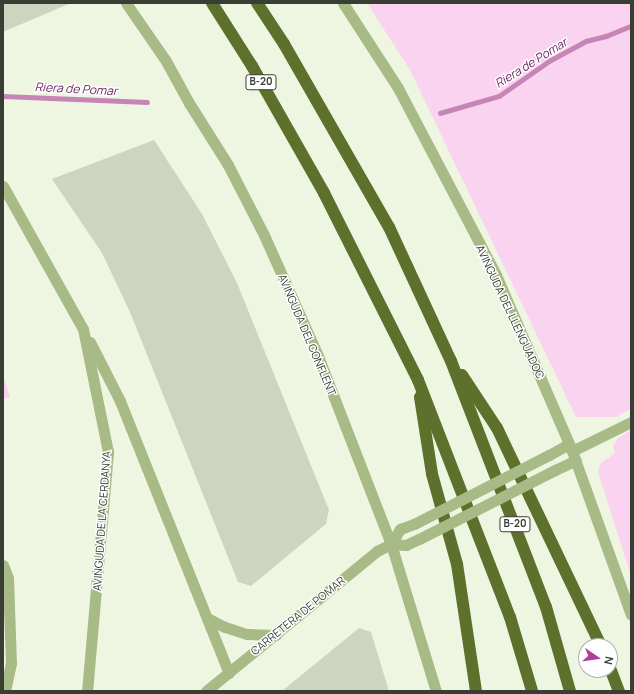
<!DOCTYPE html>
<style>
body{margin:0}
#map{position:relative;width:634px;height:694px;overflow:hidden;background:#eef6e1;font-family:Manrope,sans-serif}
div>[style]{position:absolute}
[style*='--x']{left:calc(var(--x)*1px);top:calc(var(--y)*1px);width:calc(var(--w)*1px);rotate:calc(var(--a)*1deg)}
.green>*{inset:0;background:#f9d3ef}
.stream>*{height:4.5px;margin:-2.25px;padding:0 2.25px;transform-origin:2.25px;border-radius:2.25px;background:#c685b7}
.building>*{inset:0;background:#cdd5c0}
.minor>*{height:11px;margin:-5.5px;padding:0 5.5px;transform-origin:5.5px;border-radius:5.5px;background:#a8ba86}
.motorway>*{height:12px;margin:-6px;padding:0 6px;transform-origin:6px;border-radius:6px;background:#5d712c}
.minor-bridge>*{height:11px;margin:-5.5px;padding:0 5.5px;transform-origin:5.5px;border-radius:5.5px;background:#a8ba86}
span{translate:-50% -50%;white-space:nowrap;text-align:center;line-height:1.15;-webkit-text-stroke:3px #fff;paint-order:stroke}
.shield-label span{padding:1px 3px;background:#fff;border:1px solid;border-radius:3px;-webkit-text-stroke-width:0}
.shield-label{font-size:10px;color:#3a3d34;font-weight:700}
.street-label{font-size:11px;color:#3a3d34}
.water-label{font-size:12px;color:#6b1f5f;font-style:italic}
.frame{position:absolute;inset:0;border:4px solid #3a3d34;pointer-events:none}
.north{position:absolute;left:578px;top:638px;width:40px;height:40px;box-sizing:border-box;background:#fff;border:1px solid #b0b1ae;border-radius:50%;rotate:103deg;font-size:11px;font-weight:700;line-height:16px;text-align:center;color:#3a3d34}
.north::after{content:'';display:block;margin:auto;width:14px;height:18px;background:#ae3e9b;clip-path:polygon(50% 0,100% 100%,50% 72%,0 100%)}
</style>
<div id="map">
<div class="green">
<div style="clip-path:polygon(367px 3px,631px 3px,631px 409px,615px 417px,576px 417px,410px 70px)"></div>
<div style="clip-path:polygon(3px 375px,10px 397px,3px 399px)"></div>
<div style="clip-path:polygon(631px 430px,631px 576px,598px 472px,600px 464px,615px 453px,613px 446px,618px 438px)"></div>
</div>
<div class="stream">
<div style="--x:3;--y:96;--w:144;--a:2.4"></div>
<div style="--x:440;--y:113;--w:61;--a:-16.1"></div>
<div style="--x:499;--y:96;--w:61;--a:-35"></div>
<div style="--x:549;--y:61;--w:42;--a:-28.4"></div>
<div style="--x:586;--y:41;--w:21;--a:-14"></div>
<div style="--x:606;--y:36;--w:27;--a:-22"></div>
</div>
<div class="building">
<div style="clip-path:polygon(3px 3px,71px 3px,3px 32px)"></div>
<div style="clip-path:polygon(154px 140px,202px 214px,237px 283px,329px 510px,326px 524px,251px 586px,238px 582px,130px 312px,102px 253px,52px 179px)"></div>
<div style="clip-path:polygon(359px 628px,371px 632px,389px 691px,282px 691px)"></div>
</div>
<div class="minor">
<div style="--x:126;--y:3;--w:70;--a:55.4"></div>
<div style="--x:166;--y:61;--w:48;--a:61.3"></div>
<div style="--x:189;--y:103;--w:73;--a:57.8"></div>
<div style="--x:228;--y:165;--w:79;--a:62.8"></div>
<div style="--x:264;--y:235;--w:133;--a:65.9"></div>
<div style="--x:318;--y:356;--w:202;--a:68.8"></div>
<div style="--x:391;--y:544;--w:154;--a:73"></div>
<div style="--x:343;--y:3;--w:101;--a:57.1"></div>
<div style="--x:398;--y:88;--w:211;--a:62.3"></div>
<div style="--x:496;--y:275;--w:192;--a:66.6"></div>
<div style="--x:572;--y:451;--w:174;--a:70.2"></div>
<div style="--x:3;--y:186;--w:164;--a:60.8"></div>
<div style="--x:83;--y:329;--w:126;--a:78.5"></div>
<div style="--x:108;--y:452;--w:240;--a:95"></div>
<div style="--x:90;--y:342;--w:66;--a:63"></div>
<div style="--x:120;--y:401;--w:293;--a:68.2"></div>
<div style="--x:572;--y:451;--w:66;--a:-26.2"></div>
<div style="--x:549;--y:455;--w:23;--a:-29"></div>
<div style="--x:555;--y:470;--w:23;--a:-25"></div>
<div style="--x:391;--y:544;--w:17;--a:-59"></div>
<div style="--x:400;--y:529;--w:15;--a:-20"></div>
<div style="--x:3;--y:565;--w:14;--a:69"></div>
<div style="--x:8;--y:578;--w:85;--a:88"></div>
<div style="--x:11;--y:663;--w:29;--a:102"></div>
<div style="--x:207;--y:618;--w:20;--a:27"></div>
<div style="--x:225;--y:627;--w:23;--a:18"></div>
<div style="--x:247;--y:634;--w:29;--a:2"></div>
<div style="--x:206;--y:691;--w:221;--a:-39.3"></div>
<div style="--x:377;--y:551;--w:16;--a:-27"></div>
<div style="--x:391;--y:544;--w:15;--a:4"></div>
<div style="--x:406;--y:545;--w:14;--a:-25"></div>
</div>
<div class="motorway">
<div style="--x:212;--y:3;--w:75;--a:57.6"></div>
<div style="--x:252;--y:66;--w:146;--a:60.4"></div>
<div style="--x:324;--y:193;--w:209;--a:63.3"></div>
<div style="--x:418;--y:380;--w:254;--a:68.8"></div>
<div style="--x:510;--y:617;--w:77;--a:73.4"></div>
<div style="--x:257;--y:3;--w:49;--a:56.6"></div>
<div style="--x:284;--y:44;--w:211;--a:60.2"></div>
<div style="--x:389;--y:227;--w:148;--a:65.2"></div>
<div style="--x:451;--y:361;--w:264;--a:68.9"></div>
<div style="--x:546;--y:607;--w:87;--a:74.1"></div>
<div style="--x:462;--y:375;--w:64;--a:56.6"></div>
<div style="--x:497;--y:428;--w:242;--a:64.5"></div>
<div style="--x:420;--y:397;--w:78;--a:81.1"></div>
<div style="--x:432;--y:474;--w:93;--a:74.5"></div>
<div style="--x:457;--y:564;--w:128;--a:81.5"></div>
<div style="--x:610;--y:668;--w:25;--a:69"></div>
</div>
<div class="minor-bridge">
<div style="--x:414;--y:524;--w:152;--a:-27.1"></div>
<div style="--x:419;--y:539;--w:153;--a:-26.9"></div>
</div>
<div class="shield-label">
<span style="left:261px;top:82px">B-20</span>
<span style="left:515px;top:524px">B-20</span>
</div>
<div class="street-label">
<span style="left:510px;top:312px;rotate:65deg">AVINGUDA DEL LLENGUADOC</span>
<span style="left:307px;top:335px;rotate:67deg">AVINGUDA DEL CONFLENT</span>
<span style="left:102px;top:521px;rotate:-86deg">AVINGUDA DE LA CERDANYA</span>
<span style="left:298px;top:616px;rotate:-39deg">CARRETERA DE POMAR</span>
</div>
<div class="water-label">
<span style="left:531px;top:63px;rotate:-32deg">Riera de Pomar</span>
<span style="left:76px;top:89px;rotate:3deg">Riera de Pomar</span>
</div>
<div class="frame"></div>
<div class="north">N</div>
</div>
